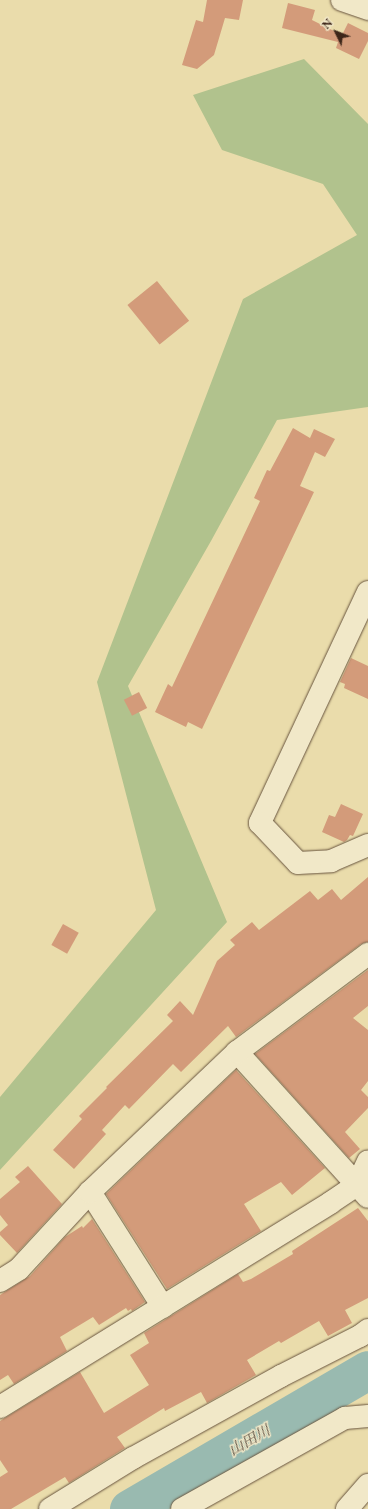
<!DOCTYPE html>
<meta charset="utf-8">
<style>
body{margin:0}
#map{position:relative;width:368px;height:1509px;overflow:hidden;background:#eadcab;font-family:"EB Garamond","Noto Serif JP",serif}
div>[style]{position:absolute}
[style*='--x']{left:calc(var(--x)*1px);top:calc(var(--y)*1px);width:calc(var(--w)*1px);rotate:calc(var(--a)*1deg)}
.green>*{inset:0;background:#b1c28d}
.river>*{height:39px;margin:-19.5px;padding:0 19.5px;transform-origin:19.5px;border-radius:19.5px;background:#99bab0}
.building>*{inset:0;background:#d39b7a;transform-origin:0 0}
.roads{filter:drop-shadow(0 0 1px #68543e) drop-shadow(0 0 1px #68543e)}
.minor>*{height:22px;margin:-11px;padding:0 11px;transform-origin:11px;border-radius:11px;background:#f1e8c8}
span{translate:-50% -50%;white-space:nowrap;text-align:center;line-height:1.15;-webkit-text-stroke:3px #f1e8c8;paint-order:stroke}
.water-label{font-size:15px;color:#544b3f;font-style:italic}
.north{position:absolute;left:316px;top:12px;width:40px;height:40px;-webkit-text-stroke:3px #f1e8c8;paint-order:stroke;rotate:313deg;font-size:11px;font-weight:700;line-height:16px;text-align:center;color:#3d2619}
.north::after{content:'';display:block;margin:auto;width:14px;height:18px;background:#3d2619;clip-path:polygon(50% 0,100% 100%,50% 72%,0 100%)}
</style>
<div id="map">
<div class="green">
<div style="clip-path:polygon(304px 59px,368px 124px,368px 407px,277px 420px,211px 541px,128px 686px,227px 922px,0 1170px,0 1097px,156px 910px,97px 682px,243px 299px,357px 235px,323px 184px,222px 150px,193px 95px)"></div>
</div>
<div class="river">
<div style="--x:129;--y:1509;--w:276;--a:-30.2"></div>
</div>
<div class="building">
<div style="clip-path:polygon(207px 0,243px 0,239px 20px,225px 18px,214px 55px,197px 69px,182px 65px,196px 20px,203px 22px)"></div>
<div style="clip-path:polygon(288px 3px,315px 10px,312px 20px,342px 35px,348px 23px,368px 33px,368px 41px,359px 59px,336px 48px,338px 42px,282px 28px)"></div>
<div style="left:157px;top:281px;width:51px;height:38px;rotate:51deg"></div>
<div style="clip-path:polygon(293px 428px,310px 438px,314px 429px,335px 439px,325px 457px,315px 452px,300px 486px,314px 492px,202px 729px,188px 722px,186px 727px,155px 712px,168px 684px,172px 687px,260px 501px,254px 498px,267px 470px,270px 471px)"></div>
<div style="clip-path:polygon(351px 658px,368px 666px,368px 699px,344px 688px,345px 684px,340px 682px)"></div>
<div style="left:139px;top:692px;width:18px;height:17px;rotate:63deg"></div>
<div style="clip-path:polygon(341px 804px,363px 814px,353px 836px,350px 835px,347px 840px,344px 842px,322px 832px,329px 815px,335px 817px)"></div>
<div style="clip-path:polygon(368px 877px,368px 942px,361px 944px,236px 1037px,228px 1026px,181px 1072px,173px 1064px,129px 1109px,125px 1105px,102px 1130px,106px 1134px,74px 1169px,53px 1150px,82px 1119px,79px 1116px,107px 1088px,106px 1087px,173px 1021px,167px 1015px,180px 1001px,193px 1015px,217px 961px,235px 945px,230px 940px,252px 922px,259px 930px,310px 891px,318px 900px,332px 889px,341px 900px)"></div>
<div style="left:63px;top:924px;width:18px;height:24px;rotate:29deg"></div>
<div style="clip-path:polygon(368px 970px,368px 1006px,353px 1018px,368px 1030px,368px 1081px,361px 1090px,368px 1097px,368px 1108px,345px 1132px,360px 1149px,349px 1158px,255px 1054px)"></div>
<div style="clip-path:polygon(236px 1070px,325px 1168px,292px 1195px,281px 1182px,244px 1204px,261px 1231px,167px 1289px,106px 1194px)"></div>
<div style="clip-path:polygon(28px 1166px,62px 1204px,17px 1253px,0 1235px,0 1232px,8px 1225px,0 1215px,0 1199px,20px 1182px,15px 1177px)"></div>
<div style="clip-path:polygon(358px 1208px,368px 1221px,368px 1298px,345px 1310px,352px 1323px,328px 1336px,319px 1321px,281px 1343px,279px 1341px,247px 1360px,256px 1375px,207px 1403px,201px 1392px,165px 1411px,164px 1408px,117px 1437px,125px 1448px,69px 1483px,65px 1477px,11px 1509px,0 1509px,0 1477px,8px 1472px,0 1460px,0 1421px,80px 1372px,104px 1413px,149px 1385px,130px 1355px,149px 1343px,144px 1333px,238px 1274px,243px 1282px,251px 1279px,293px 1254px,292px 1251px)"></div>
<div style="clip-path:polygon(92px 1219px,145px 1302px,132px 1311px,131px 1309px,128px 1311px,126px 1308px,99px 1325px,93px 1317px,60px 1337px,67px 1351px,14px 1384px,8px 1375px,0 1380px,0 1295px,30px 1276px,65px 1237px,82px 1226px,83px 1228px)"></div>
</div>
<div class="roads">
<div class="minor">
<div style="--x:342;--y:0;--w:28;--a:19"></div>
<div style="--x:368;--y:592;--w:255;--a:115.1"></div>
<div style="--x:260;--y:823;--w:55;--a:46.5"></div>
<div style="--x:298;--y:863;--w:33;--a:-3"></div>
<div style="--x:331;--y:861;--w:40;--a:-23.4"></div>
<div style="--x:237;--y:1052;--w:195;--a:47.9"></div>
<div style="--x:90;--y:1192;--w:136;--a:57.6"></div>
<div style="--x:0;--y:1281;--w:22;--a:-32"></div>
<div style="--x:19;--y:1269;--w:105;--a:-47.3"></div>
<div style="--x:90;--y:1192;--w:203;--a:-43.6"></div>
<div style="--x:237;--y:1052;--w:164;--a:-36.8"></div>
<div style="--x:0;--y:1407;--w:388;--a:-31.7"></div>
<div style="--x:330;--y:1203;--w:32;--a:-34"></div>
<div style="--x:357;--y:1185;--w:26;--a:-65"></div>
<div style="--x:50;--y:1509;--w:97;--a:-31.6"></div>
<div style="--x:133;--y:1458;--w:169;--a:-29"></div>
<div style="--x:281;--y:1376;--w:89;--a:-26.9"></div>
<div style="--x:360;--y:1336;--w:10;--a:-37"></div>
<div style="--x:182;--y:1509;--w:187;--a:-29.2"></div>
<div style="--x:345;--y:1418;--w:23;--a:-5"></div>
<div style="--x:347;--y:1509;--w:32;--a:-49"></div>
</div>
</div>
<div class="water-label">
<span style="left:249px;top:1440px;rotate:-30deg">山田川</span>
</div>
<div class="north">N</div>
</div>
